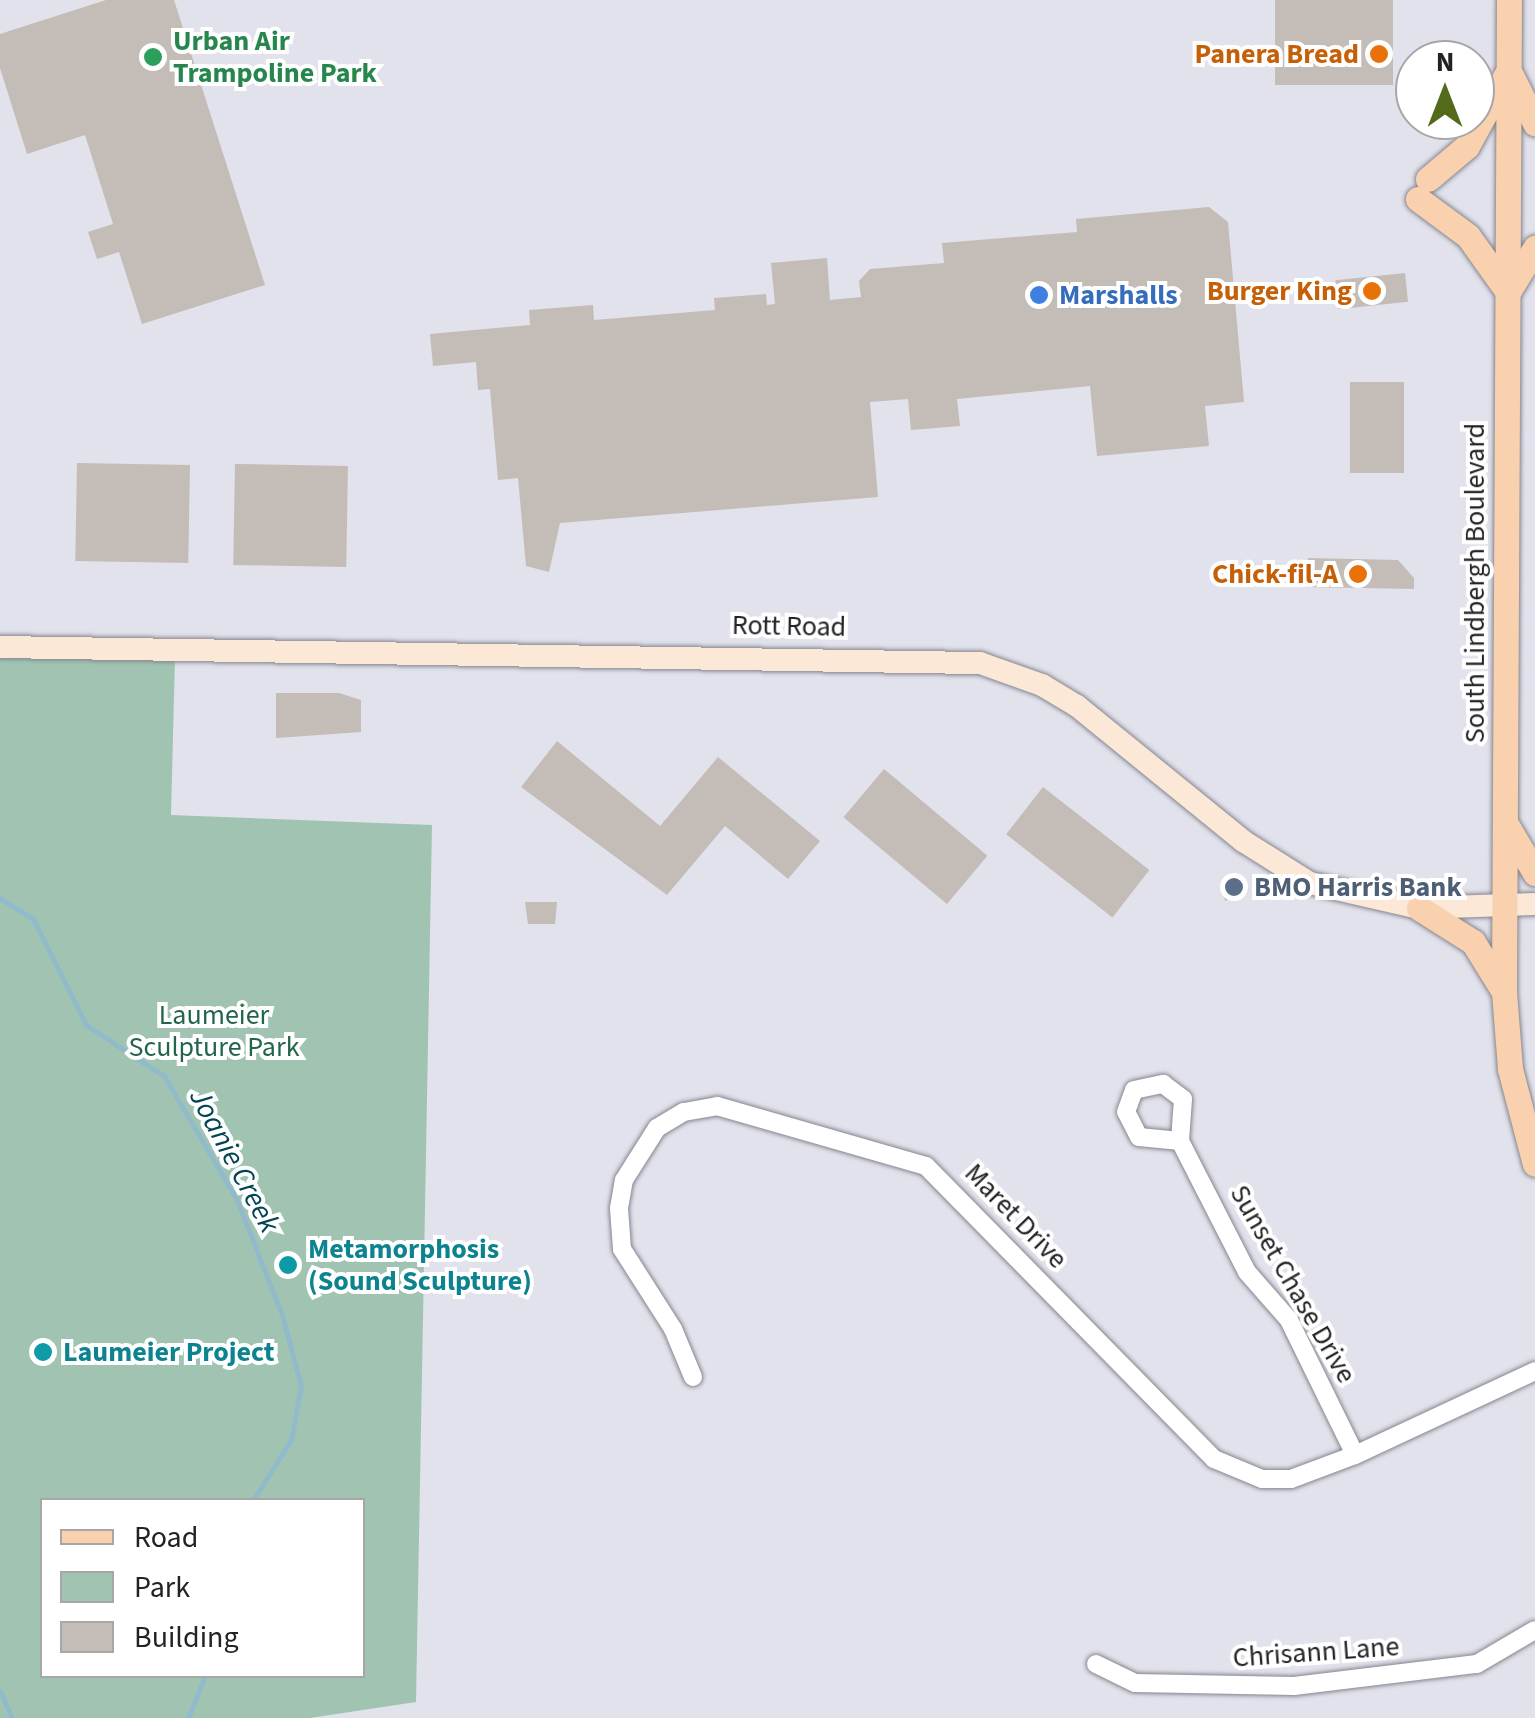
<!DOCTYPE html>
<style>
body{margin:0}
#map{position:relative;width:1535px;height:1718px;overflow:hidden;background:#e1e2ec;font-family:"Source Sans 3",sans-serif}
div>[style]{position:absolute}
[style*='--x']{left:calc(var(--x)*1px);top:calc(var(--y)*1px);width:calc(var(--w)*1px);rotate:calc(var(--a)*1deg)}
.green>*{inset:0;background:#a1c4b2}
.stream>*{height:5px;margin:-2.5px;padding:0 2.5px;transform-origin:2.5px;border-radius:2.5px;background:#91bbcb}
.building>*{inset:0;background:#c4bcb6;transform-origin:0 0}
.roads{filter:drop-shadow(0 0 2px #85868f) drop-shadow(0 0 2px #85868f)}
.street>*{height:18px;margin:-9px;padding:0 9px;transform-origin:9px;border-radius:9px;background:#fff}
.secondary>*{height:22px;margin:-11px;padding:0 11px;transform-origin:11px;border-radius:11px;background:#fce8d7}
.primary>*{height:25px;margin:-12.5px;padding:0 12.5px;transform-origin:12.5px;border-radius:12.5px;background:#fad1af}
.dots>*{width:28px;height:28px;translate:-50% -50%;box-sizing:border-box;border:5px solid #fff;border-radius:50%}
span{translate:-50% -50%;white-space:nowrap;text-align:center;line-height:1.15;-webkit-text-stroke:8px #fff;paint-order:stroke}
.leisure-label{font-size:28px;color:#27864d;font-weight:700}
.left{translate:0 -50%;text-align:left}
.food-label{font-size:28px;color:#c56008;font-weight:700}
.right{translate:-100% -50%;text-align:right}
.shop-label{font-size:28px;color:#366cbe;font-weight:700}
.street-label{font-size:28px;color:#232326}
.service-label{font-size:28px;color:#4e5e75;font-weight:700}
.park-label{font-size:28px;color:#23654b}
.culture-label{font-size:28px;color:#0d838f;font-weight:700}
.water-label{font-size:30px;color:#034354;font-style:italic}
.legend{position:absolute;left:40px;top:1498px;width:325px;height:180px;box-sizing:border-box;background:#fff;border:2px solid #a7a7a8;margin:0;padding:12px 18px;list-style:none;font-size:30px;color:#232326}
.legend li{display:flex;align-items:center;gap:20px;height:50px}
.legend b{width:50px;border:2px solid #a7a7a8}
.north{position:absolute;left:1395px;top:40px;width:100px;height:100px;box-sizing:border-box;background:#fff;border:2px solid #a7a7a8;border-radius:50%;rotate:0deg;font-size:28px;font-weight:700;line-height:40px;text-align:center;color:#232326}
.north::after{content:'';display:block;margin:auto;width:35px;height:45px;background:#536a1a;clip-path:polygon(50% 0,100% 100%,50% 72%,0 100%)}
</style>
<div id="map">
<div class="green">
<div style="clip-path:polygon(evenodd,0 656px,175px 657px,171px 815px,432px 825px,416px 1702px,310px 1718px,0 1718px,0 656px,42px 1500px,362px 1500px,362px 1676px,42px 1676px,42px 1500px)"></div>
</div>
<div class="stream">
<div style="--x:0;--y:898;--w:39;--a:32"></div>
<div style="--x:33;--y:919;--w:119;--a:63.4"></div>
<div style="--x:86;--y:1025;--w:93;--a:33.2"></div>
<div style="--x:164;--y:1076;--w:142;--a:59.5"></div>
<div style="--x:236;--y:1198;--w:126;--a:68.5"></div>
<div style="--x:282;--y:1315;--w:73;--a:75"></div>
<div style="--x:301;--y:1386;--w:55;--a:100.5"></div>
<div style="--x:291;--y:1440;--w:71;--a:122.3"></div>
<div style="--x:0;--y:1691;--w:30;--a:66"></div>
<div style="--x:188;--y:1718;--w:45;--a:-68"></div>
</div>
<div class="building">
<div style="clip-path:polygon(106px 0,174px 0,265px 285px,142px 324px,119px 252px,97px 259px,88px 232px,113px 224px,85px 135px,27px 154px,0 68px,0 34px)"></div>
<div style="left:1275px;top:0;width:118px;height:85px"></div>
<div style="clip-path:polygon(1209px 207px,1228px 222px,1244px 402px,1205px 406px,1209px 446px,1097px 456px,1090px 386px,957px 399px,960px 426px,911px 430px,908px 399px,870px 402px,878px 497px,560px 523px,549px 572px,526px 566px,518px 478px,498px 480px,490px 389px,478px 390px,476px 362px,433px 366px,430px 334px,530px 325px,529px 310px,593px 305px,594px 320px,715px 310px,714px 298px,766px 294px,767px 305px,775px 304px,771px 263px,827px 258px,830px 300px,861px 297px,859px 281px,870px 269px,944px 263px,942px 243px,1077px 232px,1076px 219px)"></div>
<div style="left:1405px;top:273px;width:29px;height:70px;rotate:84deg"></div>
<div style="left:1350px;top:382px;width:54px;height:91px"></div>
<div style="left:77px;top:463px;width:113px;height:98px;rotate:1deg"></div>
<div style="left:235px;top:464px;width:113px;height:101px;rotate:1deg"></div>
<div style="clip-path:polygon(1308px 558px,1398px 560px,1414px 578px,1414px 589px,1307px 587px)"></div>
<div style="clip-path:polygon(276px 693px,339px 693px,361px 700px,361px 732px,276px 738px)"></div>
<div style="clip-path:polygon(557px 741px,660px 826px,718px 757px,820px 841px,788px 879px,725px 826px,667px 895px,521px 787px)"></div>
<div style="left:884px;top:769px;width:135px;height:63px;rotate:40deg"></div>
<div style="left:1043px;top:787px;width:135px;height:60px;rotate:38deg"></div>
<div style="clip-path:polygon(1228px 875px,1249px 889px,1225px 901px,1222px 884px)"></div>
<div style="clip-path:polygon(525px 902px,557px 902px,555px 924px,528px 924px)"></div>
</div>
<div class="roads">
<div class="street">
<div style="--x:1180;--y:1141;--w:41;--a:-174.4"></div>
<div style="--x:1139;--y:1137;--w:28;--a:-117"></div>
<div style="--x:1126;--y:1112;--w:23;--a:-70"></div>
<div style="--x:1134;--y:1090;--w:30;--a:-12"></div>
<div style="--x:1163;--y:1084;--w:25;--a:37"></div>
<div style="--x:1183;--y:1099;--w:42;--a:94.1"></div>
<div style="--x:1180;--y:1141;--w:147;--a:62.9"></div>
<div style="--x:1247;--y:1272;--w:64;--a:48.8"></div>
<div style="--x:1289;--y:1320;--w:150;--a:63.9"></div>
<div style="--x:693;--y:1377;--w:52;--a:-112.6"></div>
<div style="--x:673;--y:1329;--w:95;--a:-122.5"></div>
<div style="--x:622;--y:1249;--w:41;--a:-94.2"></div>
<div style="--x:619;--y:1208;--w:28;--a:-80"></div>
<div style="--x:624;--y:1180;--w:62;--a:-57.6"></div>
<div style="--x:657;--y:1128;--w:31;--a:-31"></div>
<div style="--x:684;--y:1112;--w:34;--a:-10"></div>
<div style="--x:717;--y:1106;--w:217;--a:16"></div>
<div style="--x:926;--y:1166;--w:411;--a:45.5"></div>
<div style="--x:1214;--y:1459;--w:52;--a:22.6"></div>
<div style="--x:1262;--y:1479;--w:29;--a:0"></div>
<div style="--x:1291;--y:1479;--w:68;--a:-20.6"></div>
<div style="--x:1355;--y:1455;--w:199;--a:-25"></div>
<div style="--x:1096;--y:1664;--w:43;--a:26"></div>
<div style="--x:1135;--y:1683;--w:159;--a:1.1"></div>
<div style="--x:1294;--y:1686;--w:184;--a:-6.9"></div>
<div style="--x:1477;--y:1664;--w:67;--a:-30.4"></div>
</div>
<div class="secondary">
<div style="--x:0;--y:647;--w:980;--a:0.94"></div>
<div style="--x:980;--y:663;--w:66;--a:19.5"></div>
<div style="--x:1042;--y:685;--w:41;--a:31"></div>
<div style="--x:1077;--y:706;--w:214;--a:39.1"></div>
<div style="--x:1243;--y:841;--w:79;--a:32.1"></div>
<div style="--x:1310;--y:883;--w:112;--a:12.9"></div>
<div style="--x:1419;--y:908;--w:116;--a:-2"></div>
</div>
<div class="primary">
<div style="--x:1509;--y:0;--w:992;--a:90.29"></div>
<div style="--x:1504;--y:992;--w:77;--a:85.5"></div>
<div style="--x:1510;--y:1069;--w:98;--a:75.3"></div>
<div style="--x:1511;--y:75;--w:54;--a:63.4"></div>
<div style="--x:1428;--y:179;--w:51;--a:-40.2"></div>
<div style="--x:1467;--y:146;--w:81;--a:-61.2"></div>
<div style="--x:1418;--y:199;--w:62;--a:36.5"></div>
<div style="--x:1468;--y:236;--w:69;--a:54.5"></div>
<div style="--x:1508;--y:292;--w:52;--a:-58.5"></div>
<div style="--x:1506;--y:824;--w:57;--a:59.4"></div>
<div style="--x:1419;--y:908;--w:64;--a:32.2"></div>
<div style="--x:1473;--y:942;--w:59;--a:58.2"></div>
</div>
</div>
<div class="dots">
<div style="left:1379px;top:54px;background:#e8710a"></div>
<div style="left:153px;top:57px;background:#2e9e5b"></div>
<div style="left:1372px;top:291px;background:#e8710a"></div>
<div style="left:1039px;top:295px;background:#3f7fe0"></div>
<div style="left:1358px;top:574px;background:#e8710a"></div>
<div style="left:1234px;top:887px;background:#5c6f8a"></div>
<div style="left:288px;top:1265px;background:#0f9aa8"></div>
<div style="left:43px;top:1352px;background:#0f9aa8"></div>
</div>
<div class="leisure-label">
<span class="left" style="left:173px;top:57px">Urban Air<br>Trampoline Park</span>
</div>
<div class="food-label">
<span class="right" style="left:1359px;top:54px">Panera Bread</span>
<span class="right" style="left:1352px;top:291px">Burger King</span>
<span class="right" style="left:1338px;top:574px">Chick-fil-A</span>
</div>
<div class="shop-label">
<span class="left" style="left:1059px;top:295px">Marshalls</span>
</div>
<div class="street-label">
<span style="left:1475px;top:583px;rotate:-90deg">South Lindbergh Boulevard</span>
<span style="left:789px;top:626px;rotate:1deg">Rott Road</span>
<span style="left:1016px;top:1216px;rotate:46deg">Maret Drive</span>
<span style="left:1293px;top:1284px;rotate:60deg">Sunset Chase Drive</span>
<span style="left:1316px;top:1652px;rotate:-4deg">Chrisann Lane</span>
</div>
<div class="service-label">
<span class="left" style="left:1254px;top:887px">BMO Harris Bank</span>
</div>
<div class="park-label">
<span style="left:214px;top:1031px">Laumeier<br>Sculpture Park</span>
</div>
<div class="culture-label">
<span class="left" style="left:308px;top:1265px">Metamorphosis<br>(Sound Sculpture)</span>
<span class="left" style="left:63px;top:1352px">Laumeier Project</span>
</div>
<div class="water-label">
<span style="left:234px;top:1161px;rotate:62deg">Joanie Creek</span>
</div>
<ul class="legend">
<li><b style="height:12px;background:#fad1af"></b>Road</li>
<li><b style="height:28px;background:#a1c4b2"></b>Park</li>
<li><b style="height:28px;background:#c4bcb6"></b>Building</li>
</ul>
<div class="north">N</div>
</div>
